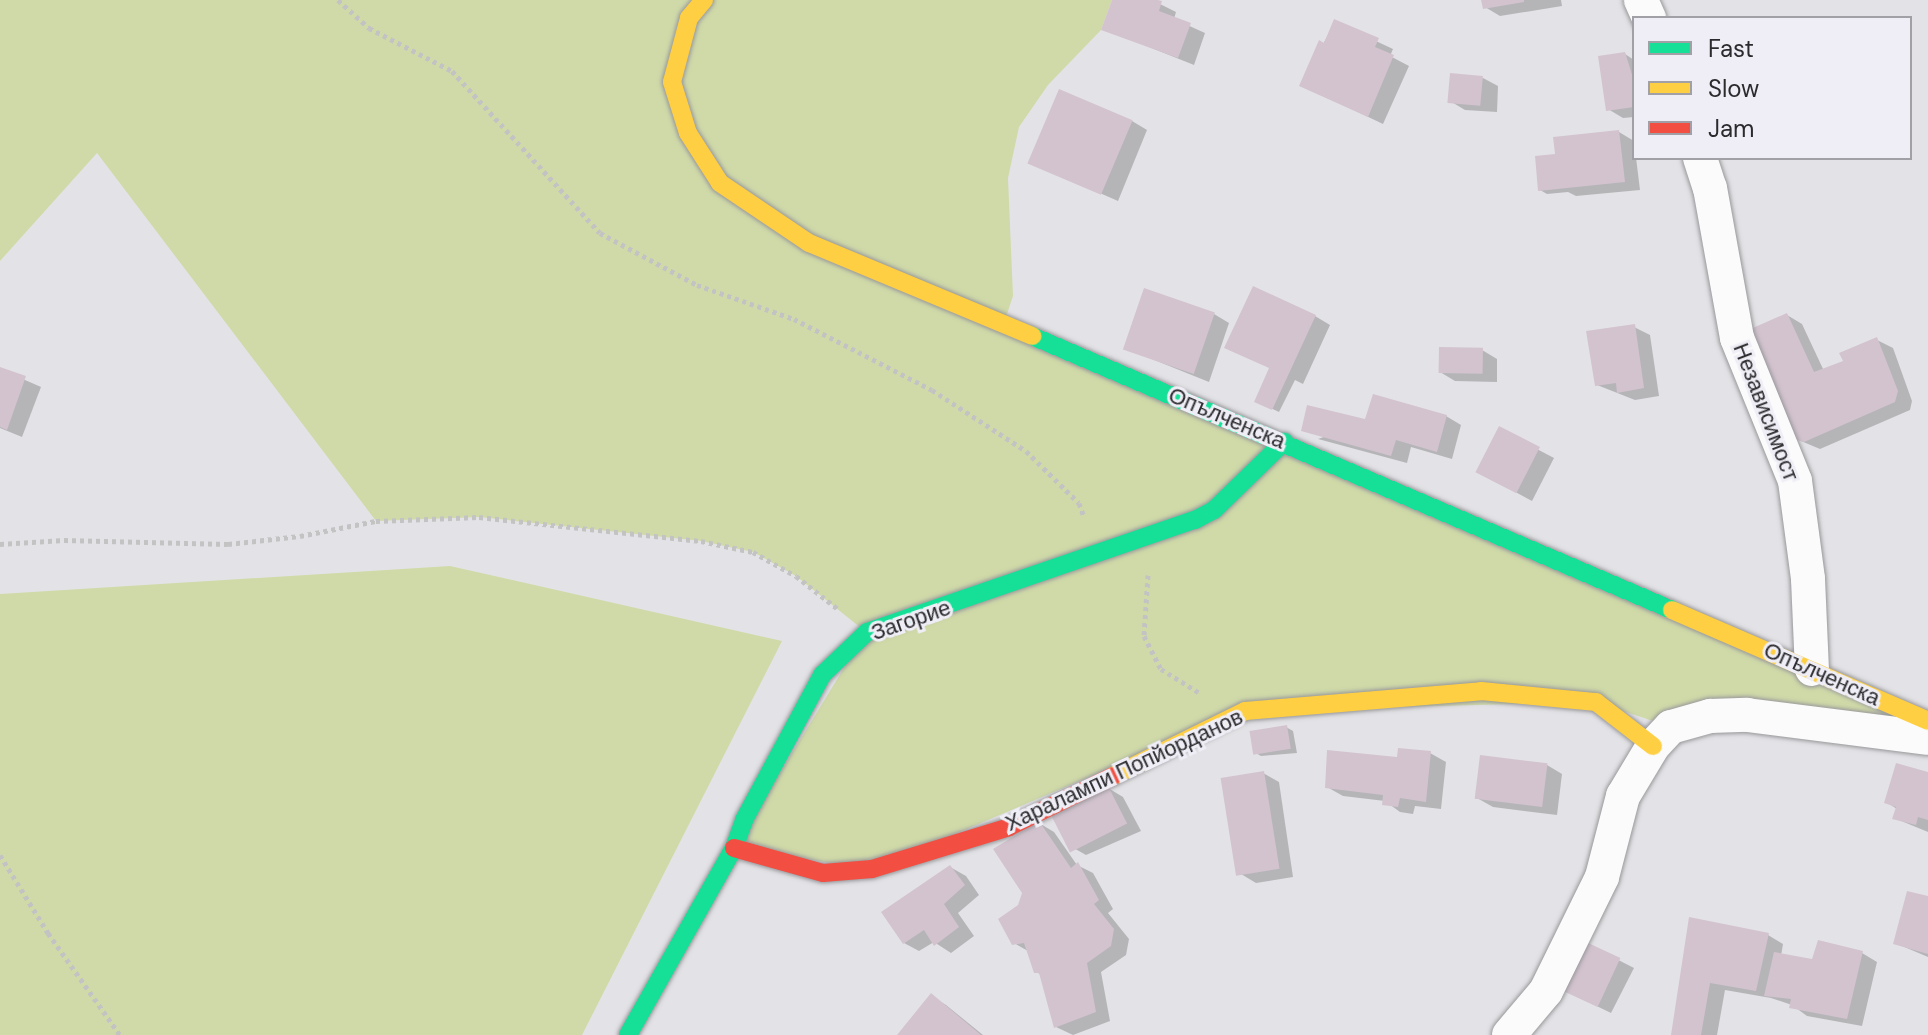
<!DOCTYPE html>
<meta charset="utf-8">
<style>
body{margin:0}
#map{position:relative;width:1928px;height:1035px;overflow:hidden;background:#e3e3e7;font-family:"DM Sans",sans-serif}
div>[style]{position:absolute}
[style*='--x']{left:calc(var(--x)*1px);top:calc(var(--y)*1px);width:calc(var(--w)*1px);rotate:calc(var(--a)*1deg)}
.green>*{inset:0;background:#d0daa8}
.shadow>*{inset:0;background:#0003}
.building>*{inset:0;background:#d3c3cf;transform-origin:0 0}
.path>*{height:5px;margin-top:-2.5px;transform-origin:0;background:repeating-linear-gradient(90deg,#c3c3c3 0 4px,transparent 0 8px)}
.roads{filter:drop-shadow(0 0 2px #98989b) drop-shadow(0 0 2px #98989b)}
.street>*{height:34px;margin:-17px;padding:0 17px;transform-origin:17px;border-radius:17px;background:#fbfbfb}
.fast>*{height:18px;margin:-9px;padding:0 9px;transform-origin:9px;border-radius:9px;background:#16e098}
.slow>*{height:18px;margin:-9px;padding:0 9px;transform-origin:9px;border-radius:9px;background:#ffcf43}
.jam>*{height:18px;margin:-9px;padding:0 9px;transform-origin:9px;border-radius:9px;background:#f24e42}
span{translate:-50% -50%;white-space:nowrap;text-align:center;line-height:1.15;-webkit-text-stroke:6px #efeef6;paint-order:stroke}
.street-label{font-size:22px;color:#2b2b2e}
.legend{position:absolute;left:1632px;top:16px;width:280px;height:144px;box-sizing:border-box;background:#efeef6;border:2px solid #a1a0a6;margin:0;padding:10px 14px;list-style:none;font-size:24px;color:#2b2b2e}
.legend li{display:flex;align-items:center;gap:16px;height:40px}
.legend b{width:40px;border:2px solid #a1a0a6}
</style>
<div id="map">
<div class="green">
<div style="clip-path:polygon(0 0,1112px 0,1101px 30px,1048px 85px,1019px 127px,1008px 178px,1013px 296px,1004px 323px,1928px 721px,1671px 727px,1596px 702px,1245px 711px,872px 869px,734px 848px,866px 632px,796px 576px,753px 552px,701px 541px,479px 517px,376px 521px,97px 153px,0 261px)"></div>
<div style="clip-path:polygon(450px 566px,782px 641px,582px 1035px,0 1035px,0 594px)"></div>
</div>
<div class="shadow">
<div style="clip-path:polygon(1114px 0,1152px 0,1176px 12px,1174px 19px,1205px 33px,1194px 65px,1104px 29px)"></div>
<div style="clip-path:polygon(1483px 0,1561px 0,1562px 6px,1500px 16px,1485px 7px)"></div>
<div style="clip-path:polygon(1335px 22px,1393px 49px,1390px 56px,1409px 66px,1383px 124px,1301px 85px)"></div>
<div style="clip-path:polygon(1625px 54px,1634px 60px,1634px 117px,1623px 118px,1608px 109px)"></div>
<div style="clip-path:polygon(1483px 78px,1498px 86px,1497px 112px,1465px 110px,1450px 101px)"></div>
<div style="clip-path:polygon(1132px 121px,1147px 130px,1118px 201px,1031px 163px)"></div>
<div style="clip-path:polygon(1619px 132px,1634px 141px,1640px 190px,1576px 196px,1568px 192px,1547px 194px,1540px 190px,1557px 156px)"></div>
<div style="clip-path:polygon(1214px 314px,1229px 323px,1209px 382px,1127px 349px)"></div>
<div style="clip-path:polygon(1787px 315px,1802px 324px,1824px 371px,1846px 361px,1877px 340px,1893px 348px,1912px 401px,1910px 410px,1820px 449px,1789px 436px)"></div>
<div style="clip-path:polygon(1315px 316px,1330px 325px,1303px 384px,1295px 380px,1279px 412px,1264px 405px)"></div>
<div style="clip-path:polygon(1634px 327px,1650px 335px,1659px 396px,1635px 400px,1597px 385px)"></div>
<div style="clip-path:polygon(1482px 350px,1497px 359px,1497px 382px,1455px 381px,1440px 372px)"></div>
<div style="clip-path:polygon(0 369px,41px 387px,22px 437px,0 428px)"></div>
<div style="clip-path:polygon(1446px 416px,1461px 425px,1452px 459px,1411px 447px,1407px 463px,1318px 439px,1366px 422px)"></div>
<div style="clip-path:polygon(1499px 429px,1554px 458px,1532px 501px,1493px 480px)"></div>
<div style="clip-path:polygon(1286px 727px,1293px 731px,1297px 753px,1261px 756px,1254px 752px)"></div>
<div style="clip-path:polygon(1430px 753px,1446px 762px,1441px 809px,1415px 806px,1413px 814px,1400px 812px,1385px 801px,1343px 796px,1327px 787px,1398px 759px)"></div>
<div style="clip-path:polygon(1547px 765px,1562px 774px,1557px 815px,1493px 807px,1477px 798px)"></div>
<div style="clip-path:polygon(1263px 773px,1279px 782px,1293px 877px,1256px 883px,1241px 874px)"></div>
<div style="clip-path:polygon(1928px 774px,1928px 832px,1894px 818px,1897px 809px,1886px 802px)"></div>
<div style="clip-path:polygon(1108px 788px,1123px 797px,1141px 831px,1086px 855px,1070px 846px)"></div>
<div style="clip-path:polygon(1039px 823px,1054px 832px,1077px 865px,1093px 873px,1113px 909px,1108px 913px,1129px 939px,1126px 955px,1101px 972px,1110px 1021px,1073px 1035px,1056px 1027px,1042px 975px,1036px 972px,1028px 951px,1014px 943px)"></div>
<div style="clip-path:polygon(950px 867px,966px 876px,979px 895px,958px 913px,974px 936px,951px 953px,934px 942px,919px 951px,904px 943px)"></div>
<div style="clip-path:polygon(1928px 898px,1928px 957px,1895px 943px)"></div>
<div style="clip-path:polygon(1691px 919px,1768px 935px,1783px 944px,1781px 956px,1813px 962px,1862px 953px,1877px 962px,1862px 1026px,1807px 1016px,1792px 1005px,1771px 998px,1725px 990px,1717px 1035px,1673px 1035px)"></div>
<div style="clip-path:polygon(1587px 944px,1634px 968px,1611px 1013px,1580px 998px)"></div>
<div style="clip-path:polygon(931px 996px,946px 1005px,983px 1035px,900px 1035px)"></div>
</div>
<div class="building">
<div style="clip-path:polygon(1112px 0,1158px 0,1162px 1px,1159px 11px,1191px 23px,1178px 58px,1101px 30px)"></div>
<div style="clip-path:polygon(1481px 0,1524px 0,1524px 2px,1483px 9px)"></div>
<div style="clip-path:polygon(1334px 19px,1379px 38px,1375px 47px,1394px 55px,1368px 117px,1299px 86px,1319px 40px,1324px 43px)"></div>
<div style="clip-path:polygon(1625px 52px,1634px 81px,1634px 107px,1606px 111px,1598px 56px)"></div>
<div style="left:1450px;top:73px;width:33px;height:30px;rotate:5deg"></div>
<div style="left:1059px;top:89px;width:80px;height:81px;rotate:23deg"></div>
<div style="clip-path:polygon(1619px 130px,1625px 182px,1538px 191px,1535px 156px,1555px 154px,1553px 137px)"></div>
<div style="clip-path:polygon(1253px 286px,1316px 315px,1272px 410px,1254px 402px,1269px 368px,1224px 348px)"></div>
<div style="left:1144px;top:288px;width:75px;height:65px;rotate:19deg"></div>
<div style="clip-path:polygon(1787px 313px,1814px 372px,1843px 361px,1839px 353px,1877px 337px,1898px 391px,1895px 402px,1804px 442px,1788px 437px,1746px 331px)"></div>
<div style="clip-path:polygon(1635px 324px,1644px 388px,1617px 393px,1616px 383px,1595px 386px,1586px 331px)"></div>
<div style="left:1439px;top:347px;width:44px;height:26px;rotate:1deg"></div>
<div style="clip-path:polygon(0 367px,26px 376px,7px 430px,0 427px)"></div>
<div style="clip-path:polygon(1373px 394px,1447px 415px,1437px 452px,1396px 440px,1391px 456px,1301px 431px,1307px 405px,1365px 419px)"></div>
<div style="left:1499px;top:426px;width:46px;height:52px;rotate:27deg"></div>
<div style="left:1287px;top:725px;width:24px;height:38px;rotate:81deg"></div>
<div style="clip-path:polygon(1398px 748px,1431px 751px,1426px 802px,1400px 798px,1398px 807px,1382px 805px,1383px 795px,1325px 788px,1327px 750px,1397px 757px)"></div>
<div style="left:1480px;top:755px;width:68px;height:44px;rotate:7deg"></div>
<div style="clip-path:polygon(1896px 763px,1928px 772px,1928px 820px,1918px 817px,1916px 825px,1892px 819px,1896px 807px,1884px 803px)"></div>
<div style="left:1264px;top:771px;width:99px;height:44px;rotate:81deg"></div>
<div style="left:1108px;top:786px;width:42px;height:64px;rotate:63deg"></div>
<div style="clip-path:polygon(1039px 821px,1071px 868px,1078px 862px,1099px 900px,1094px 904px,1114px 929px,1111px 946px,1087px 963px,1096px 1012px,1054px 1028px,1039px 973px,1034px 973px,1024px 943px,1012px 945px,998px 919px,1018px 905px,1022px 893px,993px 849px)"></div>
<div style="clip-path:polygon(950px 865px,965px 885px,944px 904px,959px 927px,934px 946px,924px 930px,903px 944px,881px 912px)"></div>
<div style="clip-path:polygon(1907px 891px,1928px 896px,1928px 954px,1893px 944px)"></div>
<div style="clip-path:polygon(1689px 917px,1769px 933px,1756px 991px,1710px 983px,1701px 1035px,1671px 1035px)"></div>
<div style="clip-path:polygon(1818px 940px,1863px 951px,1847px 1019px,1789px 1008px,1791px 999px,1764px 996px,1774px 952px,1812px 959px)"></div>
<div style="left:1586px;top:942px;width:38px;height:54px;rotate:25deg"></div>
<div style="clip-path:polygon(931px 993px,981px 1035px,897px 1035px)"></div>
</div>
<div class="path">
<div style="--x:338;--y:0;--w:42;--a:42.1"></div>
<div style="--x:369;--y:28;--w:93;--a:27.4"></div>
<div style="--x:452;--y:71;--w:219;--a:47.6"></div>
<div style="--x:600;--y:233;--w:110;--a:28.2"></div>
<div style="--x:697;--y:285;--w:103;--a:19.3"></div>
<div style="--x:794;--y:319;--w:155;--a:27.2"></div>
<div style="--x:932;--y:390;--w:112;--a:33"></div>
<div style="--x:1026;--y:451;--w:74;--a:44.5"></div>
<div style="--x:1079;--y:503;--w:15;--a:70"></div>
<div style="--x:0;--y:544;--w:64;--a:-3.6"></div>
<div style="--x:64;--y:540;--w:164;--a:1.4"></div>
<div style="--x:228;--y:544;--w:72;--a:-6.3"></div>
<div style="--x:300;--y:536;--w:77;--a:-11.2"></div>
<div style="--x:376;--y:521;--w:103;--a:-2.2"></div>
<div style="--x:479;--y:517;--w:223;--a:6.2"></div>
<div style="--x:701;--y:541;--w:53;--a:11.9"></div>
<div style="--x:753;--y:552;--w:49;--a:29.2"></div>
<div style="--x:796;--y:576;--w:53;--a:38.2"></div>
<div style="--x:1148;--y:575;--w:61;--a:93.8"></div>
<div style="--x:1144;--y:636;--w:37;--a:63"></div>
<div style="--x:1161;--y:669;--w:44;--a:31.9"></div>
<div style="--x:0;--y:855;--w:92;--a:58.4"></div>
<div style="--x:48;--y:933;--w:125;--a:54.8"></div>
</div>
<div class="roads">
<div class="street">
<div style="--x:1641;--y:0;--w:20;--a:66"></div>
<div style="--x:1700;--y:158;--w:32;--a:72"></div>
<div style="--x:1710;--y:188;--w:152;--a:79.8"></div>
<div style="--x:1737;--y:338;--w:154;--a:67.9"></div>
<div style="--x:1795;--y:481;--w:99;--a:82.4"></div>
<div style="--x:1808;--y:579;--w:90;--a:87.5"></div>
<div style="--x:1509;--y:1035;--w:57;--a:-49.9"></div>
<div style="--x:1546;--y:991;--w:127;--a:-63.8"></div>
<div style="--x:1602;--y:877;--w:84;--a:-75.5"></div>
<div style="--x:1623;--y:796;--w:58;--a:-59"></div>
<div style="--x:1653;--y:746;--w:26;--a:-47"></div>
<div style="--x:1671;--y:727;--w:41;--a:-15.8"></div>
<div style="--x:1710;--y:716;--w:37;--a:-2"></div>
<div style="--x:1747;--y:715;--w:182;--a:7.2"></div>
</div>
<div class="fast">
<div style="--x:1032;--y:336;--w:696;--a:23.18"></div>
<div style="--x:628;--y:1035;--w:215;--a:-60.5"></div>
<div style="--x:734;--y:848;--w:30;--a:-70"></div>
<div style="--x:744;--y:820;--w:165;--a:-61.7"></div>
<div style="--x:822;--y:675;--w:62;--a:-43.7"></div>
<div style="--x:867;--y:632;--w:347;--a:-18.9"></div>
<div style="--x:1195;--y:520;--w:21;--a:-28"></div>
<div style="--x:1214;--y:510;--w:98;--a:-44.2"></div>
</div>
<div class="slow">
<div style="--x:704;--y:0;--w:23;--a:130"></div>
<div style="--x:689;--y:18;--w:66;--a:104.9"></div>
<div style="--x:672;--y:82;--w:53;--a:72.6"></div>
<div style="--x:688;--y:133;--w:59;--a:57.4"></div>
<div style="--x:720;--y:183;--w:107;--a:34"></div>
<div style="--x:809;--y:243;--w:242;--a:22.6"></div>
<div style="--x:1672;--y:610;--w:279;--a:23.4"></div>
<div style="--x:1113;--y:776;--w:147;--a:-26.2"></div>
<div style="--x:1245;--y:711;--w:237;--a:-4.8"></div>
<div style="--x:1481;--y:691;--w:116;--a:5.5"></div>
<div style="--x:1596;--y:702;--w:72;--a:37.7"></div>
</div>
<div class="jam">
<div style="--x:734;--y:848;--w:92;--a:15.7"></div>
<div style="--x:823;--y:873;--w:49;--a:-4.7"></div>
<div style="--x:872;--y:869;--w:143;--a:-17"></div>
<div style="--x:1009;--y:827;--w:116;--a:-26.1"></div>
</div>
</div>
<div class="street-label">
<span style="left:1766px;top:412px;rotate:69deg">Независимост</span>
<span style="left:1227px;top:418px;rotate:23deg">Опълченска</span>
<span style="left:911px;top:620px;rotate:-19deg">Загорие</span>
<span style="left:1822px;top:674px;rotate:24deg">Опълченска</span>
<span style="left:1124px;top:770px;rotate:-25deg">Харалампи Попйорданов</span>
</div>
<ul class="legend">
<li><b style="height:10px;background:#16e098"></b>Fast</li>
<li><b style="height:10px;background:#ffcf43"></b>Slow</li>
<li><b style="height:10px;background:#f24e42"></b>Jam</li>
</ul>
</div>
